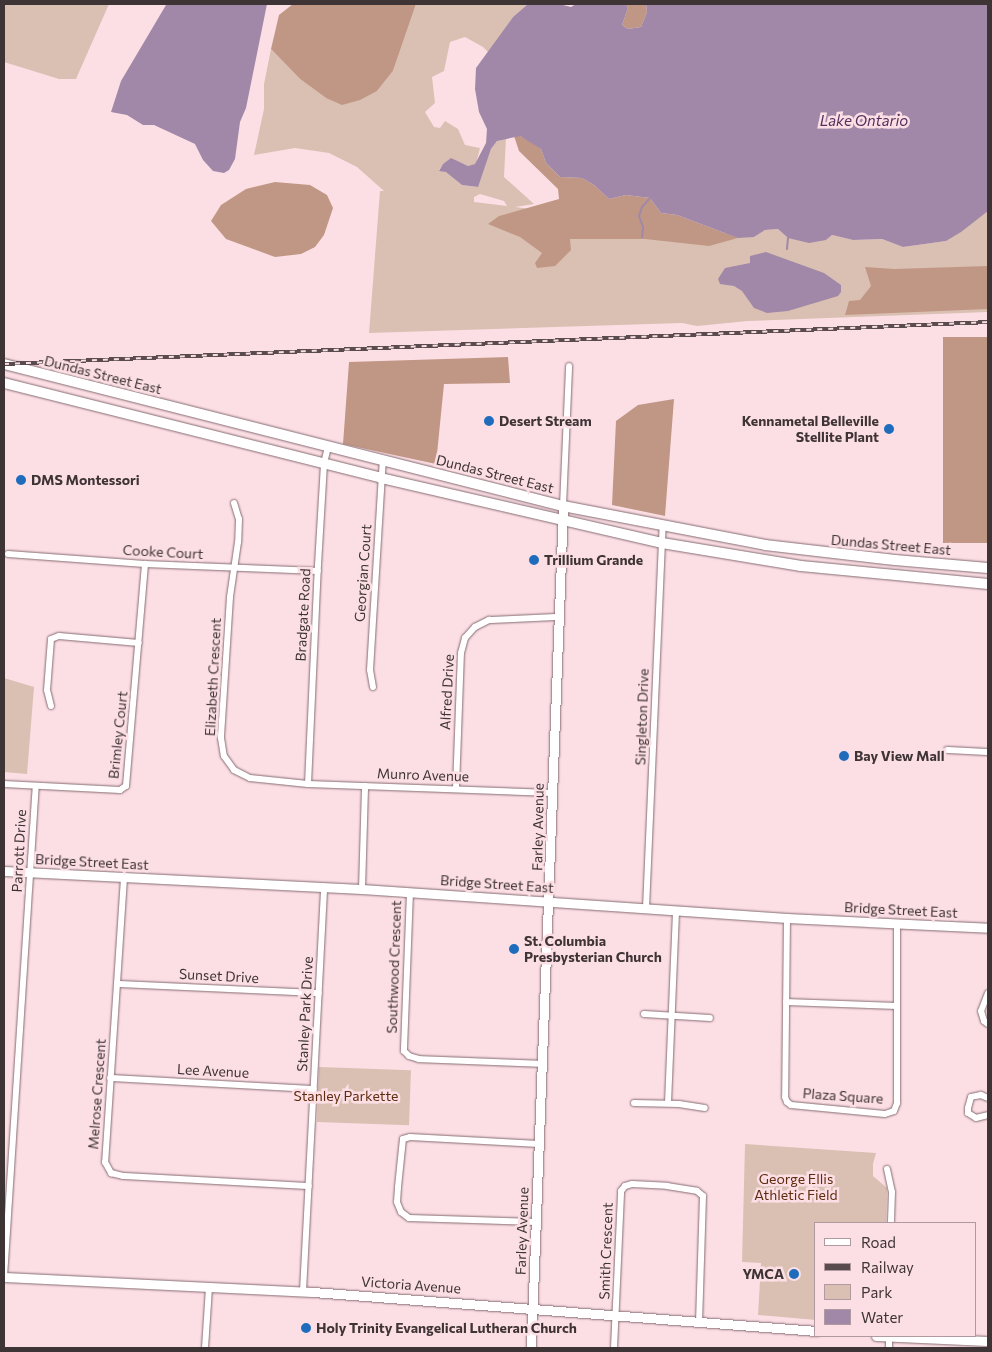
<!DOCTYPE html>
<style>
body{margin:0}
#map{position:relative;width:992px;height:1352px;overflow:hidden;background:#fcdfe5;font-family:Commissioner,sans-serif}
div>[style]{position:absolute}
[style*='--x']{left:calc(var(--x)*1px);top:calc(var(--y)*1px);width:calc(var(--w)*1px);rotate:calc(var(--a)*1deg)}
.green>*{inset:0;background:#dac0b3;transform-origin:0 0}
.forest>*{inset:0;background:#c09784;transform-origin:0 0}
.water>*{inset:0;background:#a188a8}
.stream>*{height:2px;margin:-1px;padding:0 1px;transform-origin:1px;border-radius:1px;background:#a188a8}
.roads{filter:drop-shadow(0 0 1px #856c72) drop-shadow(0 0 1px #856c72)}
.street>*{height:6px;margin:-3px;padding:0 3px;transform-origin:3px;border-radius:3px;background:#fff}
.secondary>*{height:9px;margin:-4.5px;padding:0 4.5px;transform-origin:4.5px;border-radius:4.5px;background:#fff}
.primary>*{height:10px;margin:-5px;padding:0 5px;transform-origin:5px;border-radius:5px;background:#fff}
.rail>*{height:4px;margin-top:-2px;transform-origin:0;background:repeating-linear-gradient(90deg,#fcdfe5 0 5.5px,#594b4e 0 11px);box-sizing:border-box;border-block:1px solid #594b4e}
.dots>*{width:14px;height:14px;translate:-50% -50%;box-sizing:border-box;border:2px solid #fcdfe5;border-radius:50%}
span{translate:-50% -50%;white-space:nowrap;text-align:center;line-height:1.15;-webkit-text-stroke:5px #fcdfe5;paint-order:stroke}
.street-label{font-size:14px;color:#3e3335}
.poi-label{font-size:14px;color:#3e3335;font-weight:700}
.left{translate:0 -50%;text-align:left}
.right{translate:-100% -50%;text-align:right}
.park-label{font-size:14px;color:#5f2b0e}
.water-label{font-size:15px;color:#53305d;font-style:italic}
.frame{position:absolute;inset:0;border:5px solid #3e3335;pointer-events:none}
.legend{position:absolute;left:814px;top:1222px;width:162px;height:115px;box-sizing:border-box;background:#fcdfe5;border:1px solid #b09a9f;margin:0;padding:6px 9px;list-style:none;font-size:15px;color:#3e3335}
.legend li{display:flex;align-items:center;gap:10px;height:25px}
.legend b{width:25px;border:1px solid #b09a9f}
</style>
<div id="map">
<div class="green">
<div style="clip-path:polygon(4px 4px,109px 4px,76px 79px,59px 79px,4px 62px)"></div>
<div style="clip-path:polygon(evenodd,416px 4px,528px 4px,513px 17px,489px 53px,483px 47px,465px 37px,450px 42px,444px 71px,432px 77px,435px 103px,425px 112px,434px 127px,440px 128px,445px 121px,458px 129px,465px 145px,480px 148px,476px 164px,468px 166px,451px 159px,443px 164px,439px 170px,446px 171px,462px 185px,477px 187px,491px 149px,497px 141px,506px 138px,504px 177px,534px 204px,515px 207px,754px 237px,765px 230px,778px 229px,788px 238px,826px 240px,832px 235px,853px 240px,882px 239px,903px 247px,946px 241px,988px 211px,988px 312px,748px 321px,697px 326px,682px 323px,369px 333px,380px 191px,384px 191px,357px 167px,329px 153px,295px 148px,254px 155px,264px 109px,264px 84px,271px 49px,300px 79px,326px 98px,377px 91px,393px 71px,416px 4px,480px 194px,504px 201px,507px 206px,474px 202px,474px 197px,480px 194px)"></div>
<div style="clip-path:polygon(4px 678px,34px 687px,27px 774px,4px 772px)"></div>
<div style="left:319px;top:1067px;width:92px;height:55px;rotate:2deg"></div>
<div style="clip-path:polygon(745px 1144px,876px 1153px,873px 1164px,873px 1176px,887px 1188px,886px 1223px,816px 1223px,816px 1320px,758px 1315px,761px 1263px,742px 1262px)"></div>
</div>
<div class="forest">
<div style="clip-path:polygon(293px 4px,416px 4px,393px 71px,377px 91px,360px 100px,342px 105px,326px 98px,300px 79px,271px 49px,279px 15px)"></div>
<div style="clip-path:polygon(626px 4px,646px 4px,647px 12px,641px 27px,628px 29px,622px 25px,628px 8px)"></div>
<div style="clip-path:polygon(514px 136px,520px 136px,534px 143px,541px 149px,546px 163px,560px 177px,582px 178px,594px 185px,609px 199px,626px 195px,650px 198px,661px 213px,677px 215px,738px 238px,709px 246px,645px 239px,570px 239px,571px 250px,555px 266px,537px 268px,535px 263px,542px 253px,520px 237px,488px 224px,499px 216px,559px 199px,558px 189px,519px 151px)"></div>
<div style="clip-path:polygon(275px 182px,310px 185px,327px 195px,333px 208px,324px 235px,315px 247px,301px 254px,275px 257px,226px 239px,211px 221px,221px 205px,246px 189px)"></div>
<div style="clip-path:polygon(988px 266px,988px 309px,845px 315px,849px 301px,860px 300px,871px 286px,865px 267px,894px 269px)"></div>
<div style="left:988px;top:337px;width:206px;height:45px;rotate:90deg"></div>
<div style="clip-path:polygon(508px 357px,510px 383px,444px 384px,436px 464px,343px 444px,349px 362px)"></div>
<div style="clip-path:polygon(674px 399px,665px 516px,612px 505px,616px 421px,638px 405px)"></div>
</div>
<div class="water">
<div style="clip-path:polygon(170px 4px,267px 4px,246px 108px,240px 122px,235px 159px,229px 170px,224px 173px,213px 171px,203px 160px,195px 144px,154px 125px,143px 125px,127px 115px,111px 112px,121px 81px,166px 5px)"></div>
<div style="clip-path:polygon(528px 4px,559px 4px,571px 7px,576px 4px,626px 4px,628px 8px,622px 25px,628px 29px,641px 27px,647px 12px,646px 4px,988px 4px,988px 211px,961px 232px,946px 241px,903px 247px,882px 239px,853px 240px,832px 235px,826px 240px,809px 243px,788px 238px,778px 229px,765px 230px,754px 237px,738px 238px,677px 215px,661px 213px,650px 198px,626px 195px,609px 199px,594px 185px,582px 178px,560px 177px,546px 163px,541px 149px,520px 136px,497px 141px,491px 149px,478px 187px,462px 185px,446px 172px,439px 171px,443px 164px,451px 158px,468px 166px,475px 164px,486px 143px,487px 129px,479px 112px,475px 89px,476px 68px,513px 17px)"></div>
<div style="clip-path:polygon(766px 252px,824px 273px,841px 285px,841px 292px,838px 296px,788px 311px,767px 313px,754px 308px,742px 291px,734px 286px,720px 284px,718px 279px,725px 268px,750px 263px,750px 256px)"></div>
</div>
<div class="stream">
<div style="--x:642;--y:237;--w:10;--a:-84"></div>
<div style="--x:643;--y:227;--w:12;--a:-110"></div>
<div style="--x:639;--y:216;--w:9;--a:-72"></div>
<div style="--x:642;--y:207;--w:12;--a:-48"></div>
<div style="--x:787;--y:249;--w:11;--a:-85"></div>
</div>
<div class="roads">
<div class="street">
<div style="--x:234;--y:503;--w:17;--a:73"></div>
<div style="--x:239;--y:519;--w:23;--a:92"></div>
<div style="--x:238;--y:542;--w:56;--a:98.3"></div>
<div style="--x:230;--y:597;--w:141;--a:93.7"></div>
<div style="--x:221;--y:738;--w:18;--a:81"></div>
<div style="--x:224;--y:756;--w:17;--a:54"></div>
<div style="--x:234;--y:770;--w:18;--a:27"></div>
<div style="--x:250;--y:778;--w:58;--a:5.9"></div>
<div style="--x:308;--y:784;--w:244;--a:2.1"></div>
<div style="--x:563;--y:506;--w:140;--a:-87.5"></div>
<div style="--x:8;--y:554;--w:137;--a:4.2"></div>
<div style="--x:145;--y:564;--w:173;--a:2.3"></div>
<div style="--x:373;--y:687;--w:17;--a:-100"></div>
<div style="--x:370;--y:670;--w:210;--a:-86.5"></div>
<div style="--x:51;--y:706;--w:16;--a:-104"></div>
<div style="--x:47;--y:690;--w:51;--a:-85.5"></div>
<div style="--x:51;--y:639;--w:9;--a:-21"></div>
<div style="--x:59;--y:636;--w:80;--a:5"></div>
<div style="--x:947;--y:750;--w:41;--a:2.8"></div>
<div style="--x:4;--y:784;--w:116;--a:3"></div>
<div style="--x:120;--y:790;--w:7;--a:-34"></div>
<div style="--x:126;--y:786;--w:223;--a:-85.1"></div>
<div style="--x:308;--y:784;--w:219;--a:-87.4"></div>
<div style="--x:318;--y:565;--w:102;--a:-86.6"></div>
<div style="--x:324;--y:463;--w:16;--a:-76"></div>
<div style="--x:456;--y:788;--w:135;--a:-87.9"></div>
<div style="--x:461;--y:653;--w:16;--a:-75"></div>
<div style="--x:465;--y:638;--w:15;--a:-48"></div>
<div style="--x:475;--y:627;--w:16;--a:-27"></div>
<div style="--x:489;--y:620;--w:69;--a:-2.5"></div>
<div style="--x:124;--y:878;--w:285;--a:93.8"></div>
<div style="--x:105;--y:1162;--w:13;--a:61"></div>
<div style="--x:111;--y:1173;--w:12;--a:14"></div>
<div style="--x:123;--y:1176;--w:186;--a:3.1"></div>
<div style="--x:362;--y:889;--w:103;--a:-88.3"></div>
<div style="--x:410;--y:892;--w:159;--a:92.2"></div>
<div style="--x:404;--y:1051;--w:7;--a:45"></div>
<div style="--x:409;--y:1056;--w:10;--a:17"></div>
<div style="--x:419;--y:1059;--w:123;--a:2.3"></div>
<div style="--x:646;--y:908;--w:382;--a:-87.5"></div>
<div style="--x:787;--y:918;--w:179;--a:90.6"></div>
<div style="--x:785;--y:1097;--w:5;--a:68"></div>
<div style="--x:787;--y:1102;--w:5;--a:37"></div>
<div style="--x:791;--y:1105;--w:94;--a:5.5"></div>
<div style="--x:885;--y:1114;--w:9;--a:-18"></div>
<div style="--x:894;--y:1111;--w:9;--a:-69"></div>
<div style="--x:897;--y:1103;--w:180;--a:-90"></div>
<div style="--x:117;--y:984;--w:202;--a:2.6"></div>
<div style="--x:988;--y:993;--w:19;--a:111"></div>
<div style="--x:981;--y:1011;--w:10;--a:73"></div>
<div style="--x:984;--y:1021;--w:5;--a:37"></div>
<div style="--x:786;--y:1002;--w:111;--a:2.1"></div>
<div style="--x:644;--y:1014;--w:66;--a:3.5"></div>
<div style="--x:110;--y:1078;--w:204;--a:3.1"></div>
<div style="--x:988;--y:1098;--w:8;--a:-157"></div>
<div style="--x:981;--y:1095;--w:10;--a:169"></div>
<div style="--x:971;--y:1097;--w:11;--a:105"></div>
<div style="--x:968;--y:1108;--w:5;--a:90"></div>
<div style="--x:968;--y:1113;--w:9;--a:32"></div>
<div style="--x:976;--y:1118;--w:12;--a:-14"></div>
<div style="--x:634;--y:1103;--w:45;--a:1.3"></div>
<div style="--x:679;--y:1104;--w:26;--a:9"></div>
<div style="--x:668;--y:1103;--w:192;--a:-87.6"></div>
<div style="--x:887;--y:1169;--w:24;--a:78"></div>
<div style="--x:892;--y:1192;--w:31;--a:92"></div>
<div style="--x:536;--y:1222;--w:127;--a:-178.2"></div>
<div style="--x:409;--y:1218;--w:10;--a:-143"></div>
<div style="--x:401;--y:1212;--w:11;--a:-112"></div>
<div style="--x:397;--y:1202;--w:15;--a:-86"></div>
<div style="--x:398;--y:1187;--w:48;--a:-84.1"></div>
<div style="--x:403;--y:1139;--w:7;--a:-16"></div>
<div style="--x:410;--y:1137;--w:129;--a:3.1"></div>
<div style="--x:4;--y:1277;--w:492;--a:-86.3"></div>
<div style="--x:303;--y:1291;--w:404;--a:-87"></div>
<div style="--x:205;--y:1348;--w:61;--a:-86.2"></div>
<div style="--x:614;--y:1348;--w:157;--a:-87.4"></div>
<div style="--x:621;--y:1191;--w:6;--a:-51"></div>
<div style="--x:625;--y:1186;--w:7;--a:-16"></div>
<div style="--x:632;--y:1184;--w:35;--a:3"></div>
<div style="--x:667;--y:1186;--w:30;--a:9"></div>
<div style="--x:697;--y:1191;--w:8;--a:40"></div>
<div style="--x:703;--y:1196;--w:125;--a:91.8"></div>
<div style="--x:889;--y:1348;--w:12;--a:-90"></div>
</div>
<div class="secondary">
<div style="--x:4;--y:871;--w:358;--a:2.9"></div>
<div style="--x:362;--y:889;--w:426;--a:3.9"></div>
<div style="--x:787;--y:918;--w:201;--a:2.8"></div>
<div style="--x:4;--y:1277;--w:309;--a:2.8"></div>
<div style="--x:313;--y:1292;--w:505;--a:4.43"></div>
<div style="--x:876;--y:1336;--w:112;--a:2.6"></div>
<div style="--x:531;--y:1348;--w:843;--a:-87.82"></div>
</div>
<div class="primary">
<div style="--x:4;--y:364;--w:577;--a:14.25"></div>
<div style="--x:563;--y:506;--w:206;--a:10.9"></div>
<div style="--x:765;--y:545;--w:131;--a:6.6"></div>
<div style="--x:895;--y:560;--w:93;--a:4.9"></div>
<div style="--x:4;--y:383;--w:389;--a:14.1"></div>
<div style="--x:381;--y:478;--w:288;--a:13"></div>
<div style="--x:662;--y:543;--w:141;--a:9.4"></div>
<div style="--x:801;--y:566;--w:188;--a:5.5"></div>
</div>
</div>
<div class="rail">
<div style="--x:4;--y:364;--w:985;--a:-2.44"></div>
</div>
<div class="dots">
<div style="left:489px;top:421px;background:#206cbc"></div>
<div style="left:889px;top:429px;background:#206cbc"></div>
<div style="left:21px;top:480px;background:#206cbc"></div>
<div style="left:534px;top:560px;background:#206cbc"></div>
<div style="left:844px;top:756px;background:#206cbc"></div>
<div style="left:514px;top:949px;background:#206cbc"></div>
<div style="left:794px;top:1274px;background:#206cbc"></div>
<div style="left:306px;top:1328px;background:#206cbc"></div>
</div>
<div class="street-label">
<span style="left:103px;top:375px;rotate:14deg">Dundas Street East</span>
<span style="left:495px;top:474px;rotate:14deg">Dundas Street East</span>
<span style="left:891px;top:545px;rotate:5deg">Dundas Street East</span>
<span style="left:163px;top:552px;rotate:3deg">Cooke Court</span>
<span style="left:363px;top:573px;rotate:-86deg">Georgian Court</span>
<span style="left:303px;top:615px;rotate:-87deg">Bradgate Road</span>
<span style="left:213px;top:677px;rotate:-87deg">Elizabeth Crescent</span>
<span style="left:447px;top:692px;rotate:-87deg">Alfred Drive</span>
<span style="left:642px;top:717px;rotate:-88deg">Singleton Drive</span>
<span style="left:118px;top:735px;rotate:-84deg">Brimley Court</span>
<span style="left:423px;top:775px;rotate:2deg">Munro Avenue</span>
<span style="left:538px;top:827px;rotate:-89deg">Farley Avenue</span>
<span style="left:19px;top:851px;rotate:-87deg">Parrott Drive</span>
<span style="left:92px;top:862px;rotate:3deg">Bridge Street East</span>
<span style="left:497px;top:884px;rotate:4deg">Bridge Street East</span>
<span style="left:901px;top:910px;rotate:3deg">Bridge Street East</span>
<span style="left:394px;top:967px;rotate:-88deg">Southwood Crescent</span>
<span style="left:219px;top:976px;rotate:3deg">Sunset Drive</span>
<span style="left:305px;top:1014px;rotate:-87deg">Stanley Park Drive</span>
<span style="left:213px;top:1071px;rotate:3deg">Lee Avenue</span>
<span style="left:97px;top:1094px;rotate:-86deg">Melrose Crescent</span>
<span style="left:843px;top:1096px;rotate:4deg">Plaza Square</span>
<span style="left:522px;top:1231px;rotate:-88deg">Farley Avenue</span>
<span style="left:606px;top:1251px;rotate:-88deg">Smith Crescent</span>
<span style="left:411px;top:1285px;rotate:4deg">Victoria Avenue</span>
</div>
<div class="poi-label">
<span class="left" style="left:499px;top:421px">Desert Stream</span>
<span class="right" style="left:879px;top:429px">Kennametal Belleville<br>Stellite Plant</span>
<span class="left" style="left:31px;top:480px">DMS Montessori</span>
<span class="left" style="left:544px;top:560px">Trillium Grande</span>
<span class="left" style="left:854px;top:756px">Bay View Mall</span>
<span class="left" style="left:524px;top:949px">St. Columbia<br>Presbysterian Church</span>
<span class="right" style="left:784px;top:1274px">YMCA</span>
<span class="left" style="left:316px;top:1328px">Holy Trinity Evangelical Lutheran Church</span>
</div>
<div class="park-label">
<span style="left:346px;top:1096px">Stanley Parkette</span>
<span style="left:796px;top:1187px">George Ellis<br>Athletic Field</span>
</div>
<div class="water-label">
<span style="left:864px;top:121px">Lake Ontario</span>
</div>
<div class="frame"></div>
<ul class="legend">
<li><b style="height:6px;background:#fff"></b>Road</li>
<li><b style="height:6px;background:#594b4e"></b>Railway</li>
<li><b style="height:14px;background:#dac0b3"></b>Park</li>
<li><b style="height:14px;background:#a188a8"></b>Water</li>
</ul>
</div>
